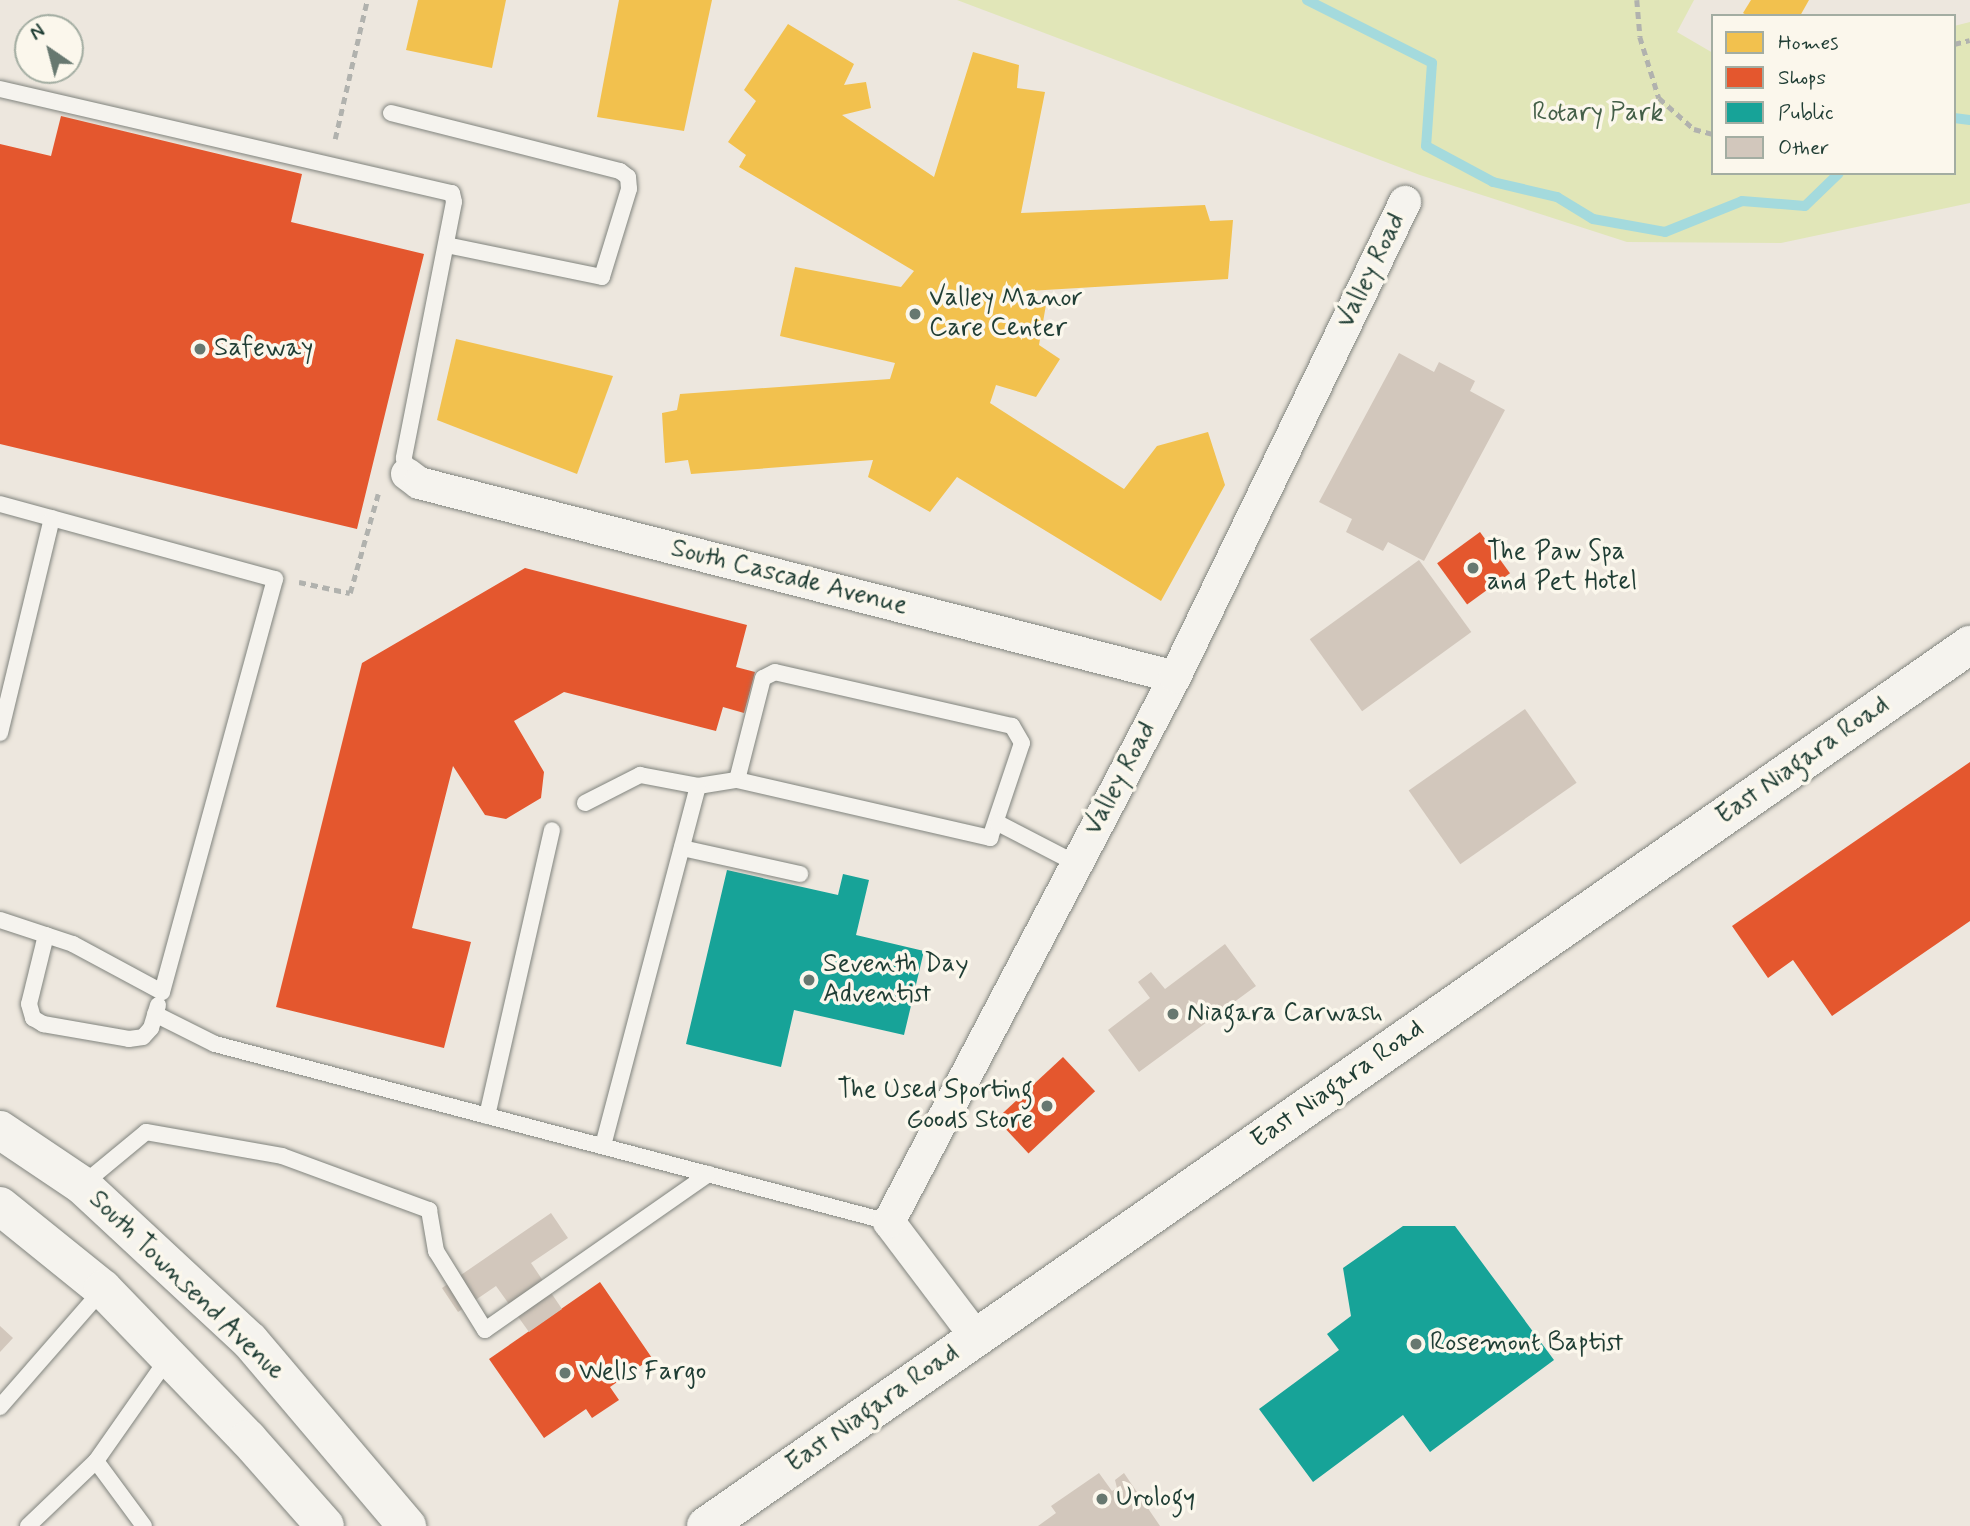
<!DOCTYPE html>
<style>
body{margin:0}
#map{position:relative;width:1970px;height:1526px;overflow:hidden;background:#ede7de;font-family:Mynerve,sans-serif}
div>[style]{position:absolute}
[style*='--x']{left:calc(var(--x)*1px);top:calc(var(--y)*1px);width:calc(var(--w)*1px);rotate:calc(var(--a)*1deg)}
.green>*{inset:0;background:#e1e6b8}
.homes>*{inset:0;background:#f2c14e}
.shops>*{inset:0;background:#e4572e;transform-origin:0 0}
.public>*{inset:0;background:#17a398}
.stream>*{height:10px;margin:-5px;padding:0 5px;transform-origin:5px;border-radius:5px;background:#a4dadd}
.building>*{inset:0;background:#d2c7bc;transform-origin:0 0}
.path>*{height:4.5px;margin-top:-2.25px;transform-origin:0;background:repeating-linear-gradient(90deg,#b1b2ae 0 7px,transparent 0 12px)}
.roads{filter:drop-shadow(0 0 2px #81847e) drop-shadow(0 0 2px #81847e)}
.service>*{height:16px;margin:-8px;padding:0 8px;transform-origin:8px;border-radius:8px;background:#f5f3ee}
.minor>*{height:32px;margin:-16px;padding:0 16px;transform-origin:16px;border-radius:16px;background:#f5f3ee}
.tertiary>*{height:38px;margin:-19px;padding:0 19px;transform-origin:19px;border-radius:19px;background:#f5f3ee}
.trunk>*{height:38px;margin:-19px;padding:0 19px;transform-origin:19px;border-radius:19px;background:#f5f3ee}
.dots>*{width:19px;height:19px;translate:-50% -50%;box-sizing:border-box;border:4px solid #fbf7ec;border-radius:50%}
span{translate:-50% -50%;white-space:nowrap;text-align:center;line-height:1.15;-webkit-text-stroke:7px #fbf7ec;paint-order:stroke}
.park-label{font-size:26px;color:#445f48}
.street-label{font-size:26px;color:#1f3d34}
.poi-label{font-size:26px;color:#1f3d34}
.left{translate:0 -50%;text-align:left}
.right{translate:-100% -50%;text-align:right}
.legend{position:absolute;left:1711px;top:14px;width:245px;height:161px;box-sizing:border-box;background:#fbf7ec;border:2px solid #a3ada2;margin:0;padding:9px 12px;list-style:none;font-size:21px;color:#1f3d34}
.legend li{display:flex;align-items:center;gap:14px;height:35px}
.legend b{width:35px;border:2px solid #a3ada2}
.north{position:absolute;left:14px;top:14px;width:70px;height:70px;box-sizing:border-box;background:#fbf7ec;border:2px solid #a3ada2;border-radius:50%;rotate:325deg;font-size:19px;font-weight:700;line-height:28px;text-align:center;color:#1f3d34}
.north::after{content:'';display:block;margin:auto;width:24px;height:32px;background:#677870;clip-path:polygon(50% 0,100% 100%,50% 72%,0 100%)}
</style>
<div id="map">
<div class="green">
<div style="clip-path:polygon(957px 0,1694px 0,1677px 32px,1713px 53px,1713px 173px,1954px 173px,1954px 26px,1970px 22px,1970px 203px,1781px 243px,1627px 242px,1420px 175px)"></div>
</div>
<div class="homes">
<div style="clip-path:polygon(418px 0,506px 0,492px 68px,406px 50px)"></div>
<div style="clip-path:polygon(619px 0,712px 0,684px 131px,597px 117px)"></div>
<div style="clip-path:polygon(1751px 0,1809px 0,1800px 16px,1748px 16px,1743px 13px)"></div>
<div style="clip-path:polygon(788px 24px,854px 64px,844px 85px,866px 82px,871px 108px,842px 115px,934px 177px,973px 52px,1019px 65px,1017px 88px,1045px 92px,1021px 213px,1205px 205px,1210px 221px,1233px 220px,1228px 279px,1011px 292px,1014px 301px,1047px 299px,1039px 345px,1060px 359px,1036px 397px,996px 385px,990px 403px,1124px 489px,1157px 446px,1208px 432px,1225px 485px,1161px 601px,957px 477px,930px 512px,868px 477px,873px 460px,691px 474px,688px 460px,665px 463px,662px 413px,677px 410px,680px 394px,890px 379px,895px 363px,780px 336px,795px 267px,901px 287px,914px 271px,739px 167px,746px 155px,728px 142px,756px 101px,744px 90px)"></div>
<div style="clip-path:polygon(456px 339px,613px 376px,577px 474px,437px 420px)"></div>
</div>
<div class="shops">
<div style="clip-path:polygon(61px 116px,302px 174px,291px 222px,424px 254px,357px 529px,0 444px,0 144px,51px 156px)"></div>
<div style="left:1480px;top:532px;width:51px;height:53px;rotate:54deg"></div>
<div style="clip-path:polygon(525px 568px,747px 625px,736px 667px,755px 672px,744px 713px,723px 707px,716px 731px,564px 692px,514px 721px,544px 772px,541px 798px,506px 819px,485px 815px,453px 766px,412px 928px,471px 942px,444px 1048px,276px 1007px,362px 663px)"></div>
<div style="clip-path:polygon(1970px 762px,1970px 921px,1832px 1016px,1793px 960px,1768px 978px,1732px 926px)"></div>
<div style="left:1063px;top:1057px;width:47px;height:91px;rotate:47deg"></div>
<div style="clip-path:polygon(600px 1282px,652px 1358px,610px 1387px,619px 1400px,592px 1418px,586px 1409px,544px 1438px,489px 1359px)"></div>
</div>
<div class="public">
<div style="clip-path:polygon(727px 870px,838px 895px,843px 874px,869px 880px,856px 935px,924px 951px,904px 1035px,794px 1010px,781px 1067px,686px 1044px)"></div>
<div style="clip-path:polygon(1403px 1226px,1455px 1226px,1554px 1360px,1430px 1452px,1403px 1415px,1313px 1482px,1259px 1409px,1339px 1350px,1327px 1334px,1351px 1316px,1343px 1268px)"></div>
</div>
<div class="stream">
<div style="--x:1307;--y:0;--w:140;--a:26.7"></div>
<div style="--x:1432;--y:63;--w:83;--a:94.1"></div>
<div style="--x:1426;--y:146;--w:76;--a:28.2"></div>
<div style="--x:1493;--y:182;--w:66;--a:13.2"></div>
<div style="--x:1557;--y:197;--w:42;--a:31.4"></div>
<div style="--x:1593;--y:219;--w:73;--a:10.2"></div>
<div style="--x:1665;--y:232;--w:83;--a:-21.9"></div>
<div style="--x:1742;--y:201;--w:63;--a:4.5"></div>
<div style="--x:1805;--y:206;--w:47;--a:-44.1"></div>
<div style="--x:1954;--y:118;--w:16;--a:7"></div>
</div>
<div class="building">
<div style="clip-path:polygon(1399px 353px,1434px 372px,1439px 362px,1475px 381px,1470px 391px,1505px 410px,1424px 561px,1388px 542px,1383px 551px,1346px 532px,1352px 519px,1319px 502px)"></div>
<div style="left:1419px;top:560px;width:89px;height:135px;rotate:54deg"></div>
<div style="left:1525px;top:709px;width:90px;height:142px;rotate:55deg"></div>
<div style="clip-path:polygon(1225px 944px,1256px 986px,1139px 1072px,1108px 1030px,1150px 998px,1138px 982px,1151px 972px,1165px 989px)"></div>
<div style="clip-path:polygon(551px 1213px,568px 1238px,531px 1263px,562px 1309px,529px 1332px,496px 1286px,458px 1312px,442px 1288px)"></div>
<div style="clip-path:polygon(0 1326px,13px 1338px,0 1352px)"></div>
<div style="clip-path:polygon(1099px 1473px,1112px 1491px,1117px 1488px,1115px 1480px,1124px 1473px,1160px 1526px,1038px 1526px,1056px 1513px,1051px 1506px)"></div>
</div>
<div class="path">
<div style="--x:1637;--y:0;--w:37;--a:85"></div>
<div style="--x:1640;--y:37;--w:64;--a:72.7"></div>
<div style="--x:1659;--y:98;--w:47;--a:41.5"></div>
<div style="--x:1694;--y:129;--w:20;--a:15"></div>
<div style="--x:1954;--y:44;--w:16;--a:-14"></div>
<div style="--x:335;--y:139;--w:143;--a:-77"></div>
<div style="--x:299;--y:582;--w:52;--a:12.2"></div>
<div style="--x:350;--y:593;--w:103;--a:-74.2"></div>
</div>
<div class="roads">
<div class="service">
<div style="--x:0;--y:89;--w:464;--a:13"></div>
<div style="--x:452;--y:193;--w:9;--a:77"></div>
<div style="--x:454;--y:202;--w:261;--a:101.1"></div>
<div style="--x:404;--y:458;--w:16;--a:79"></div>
<div style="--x:391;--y:113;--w:236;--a:14.2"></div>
<div style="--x:620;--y:171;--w:10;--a:37"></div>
<div style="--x:628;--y:177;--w:12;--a:85"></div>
<div style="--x:629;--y:189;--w:92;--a:107.1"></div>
<div style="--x:602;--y:277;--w:159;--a:-168.4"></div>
<div style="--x:0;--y:504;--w:285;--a:15.3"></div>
<div style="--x:275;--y:579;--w:428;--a:105.3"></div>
<div style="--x:162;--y:992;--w:101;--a:-151.7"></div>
<div style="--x:73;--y:944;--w:77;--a:-161.8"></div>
<div style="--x:0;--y:733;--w:221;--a:-76.4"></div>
<div style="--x:698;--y:786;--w:39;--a:-9"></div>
<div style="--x:737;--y:780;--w:260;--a:12.9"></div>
<div style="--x:990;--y:838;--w:100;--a:-71.4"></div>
<div style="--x:1022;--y:743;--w:20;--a:-120"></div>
<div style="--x:1012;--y:726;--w:243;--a:-167.2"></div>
<div style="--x:775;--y:672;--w:13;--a:153"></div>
<div style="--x:763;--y:678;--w:105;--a:104.3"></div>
<div style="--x:585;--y:803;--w:62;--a:-27"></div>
<div style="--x:640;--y:775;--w:59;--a:10.7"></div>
<div style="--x:698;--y:786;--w:372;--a:104.8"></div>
<div style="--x:998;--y:823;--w:89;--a:27.4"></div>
<div style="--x:682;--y:848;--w:121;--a:12.4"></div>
<div style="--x:46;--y:935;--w:71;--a:103.8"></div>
<div style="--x:29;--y:1004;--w:15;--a:74"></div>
<div style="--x:33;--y:1018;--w:12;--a:31"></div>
<div style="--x:43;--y:1024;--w:87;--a:9.9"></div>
<div style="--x:129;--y:1039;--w:14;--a:-8"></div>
<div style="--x:143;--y:1037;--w:12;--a:-48"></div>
<div style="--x:151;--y:1028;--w:24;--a:-73"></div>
<div style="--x:155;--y:1014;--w:67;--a:26.6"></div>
<div style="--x:215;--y:1044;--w:697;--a:14.79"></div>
<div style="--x:487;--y:1116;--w:293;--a:-77.2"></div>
<div style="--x:82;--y:1185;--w:83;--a:-39.6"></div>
<div style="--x:146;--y:1132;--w:138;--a:10"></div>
<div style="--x:282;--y:1156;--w:157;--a:20.2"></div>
<div style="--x:429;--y:1210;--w:42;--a:80.3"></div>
<div style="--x:436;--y:1251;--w:93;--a:58.2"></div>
<div style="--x:485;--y:1330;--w:273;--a:-34.9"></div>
<div style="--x:0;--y:1407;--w:157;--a:-48.9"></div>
<div style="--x:96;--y:1461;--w:81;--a:53.6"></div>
<div style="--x:28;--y:1526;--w:94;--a:-43.7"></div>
<div style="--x:96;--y:1461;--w:126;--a:-55"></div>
</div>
<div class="minor">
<div style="--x:407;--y:474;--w:15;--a:37"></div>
<div style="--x:419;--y:483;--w:780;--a:14.39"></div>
<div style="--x:976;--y:1337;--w:144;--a:-127.1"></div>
<div style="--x:889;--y:1222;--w:615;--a:-62.31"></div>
<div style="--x:1175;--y:677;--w:528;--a:-64.16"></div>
</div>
<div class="tertiary">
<div style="--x:706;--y:1526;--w:1541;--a:-34.88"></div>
</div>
<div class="trunk">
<div style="--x:0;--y:1130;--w:99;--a:33.9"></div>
<div style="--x:82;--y:1185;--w:229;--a:42.9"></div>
<div style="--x:250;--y:1341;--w:243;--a:49.7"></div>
<div style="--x:0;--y:1206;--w:132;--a:38.9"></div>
<div style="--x:103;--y:1289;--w:209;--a:46"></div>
<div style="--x:248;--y:1439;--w:116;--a:48.5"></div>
</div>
</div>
<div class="dots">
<div style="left:915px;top:314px;background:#677870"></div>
<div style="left:200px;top:349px;background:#677870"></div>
<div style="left:1473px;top:568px;background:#677870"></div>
<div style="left:809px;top:980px;background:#677870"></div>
<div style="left:1173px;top:1014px;background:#677870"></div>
<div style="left:1047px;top:1106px;background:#677870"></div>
<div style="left:1416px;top:1344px;background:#677870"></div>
<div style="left:565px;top:1373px;background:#677870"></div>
<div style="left:1102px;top:1499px;background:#677870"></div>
</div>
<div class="park-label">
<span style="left:1598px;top:114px">Rotary Park</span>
</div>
<div class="street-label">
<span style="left:1372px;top:271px;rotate:-64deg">Valley Road</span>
<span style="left:789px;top:578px;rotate:14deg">South Cascade Avenue</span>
<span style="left:1803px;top:761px;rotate:-35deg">East Niagara Road</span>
<span style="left:1121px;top:779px;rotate:-62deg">Valley Road</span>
<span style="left:1338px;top:1085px;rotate:-35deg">East Niagara Road</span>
<span style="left:186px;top:1286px;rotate:44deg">South Townsend Avenue</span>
<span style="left:873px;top:1409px;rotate:-35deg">East Niagara Road</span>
</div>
<div class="poi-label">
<span class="left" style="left:929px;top:314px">Valley Manor<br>Care Center</span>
<span class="left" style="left:214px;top:349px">Safeway</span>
<span class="left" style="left:1487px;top:568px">The Paw Spa<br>and Pet Hotel</span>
<span class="left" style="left:823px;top:980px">Seventh Day<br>Adventist</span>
<span class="left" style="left:1187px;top:1014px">Niagara Carwash</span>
<span class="right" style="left:1033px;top:1106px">The Used Sporting<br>Goods Store</span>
<span class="left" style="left:1430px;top:1344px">Rosemont Baptist</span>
<span class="left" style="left:579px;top:1373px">Wells Fargo</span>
<span class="left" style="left:1116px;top:1499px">Urology</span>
</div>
<ul class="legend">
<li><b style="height:19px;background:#f2c14e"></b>Homes</li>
<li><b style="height:19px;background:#e4572e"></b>Shops</li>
<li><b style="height:19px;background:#17a398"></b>Public</li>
<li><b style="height:19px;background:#d2c7bc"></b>Other</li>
</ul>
<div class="north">N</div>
</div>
